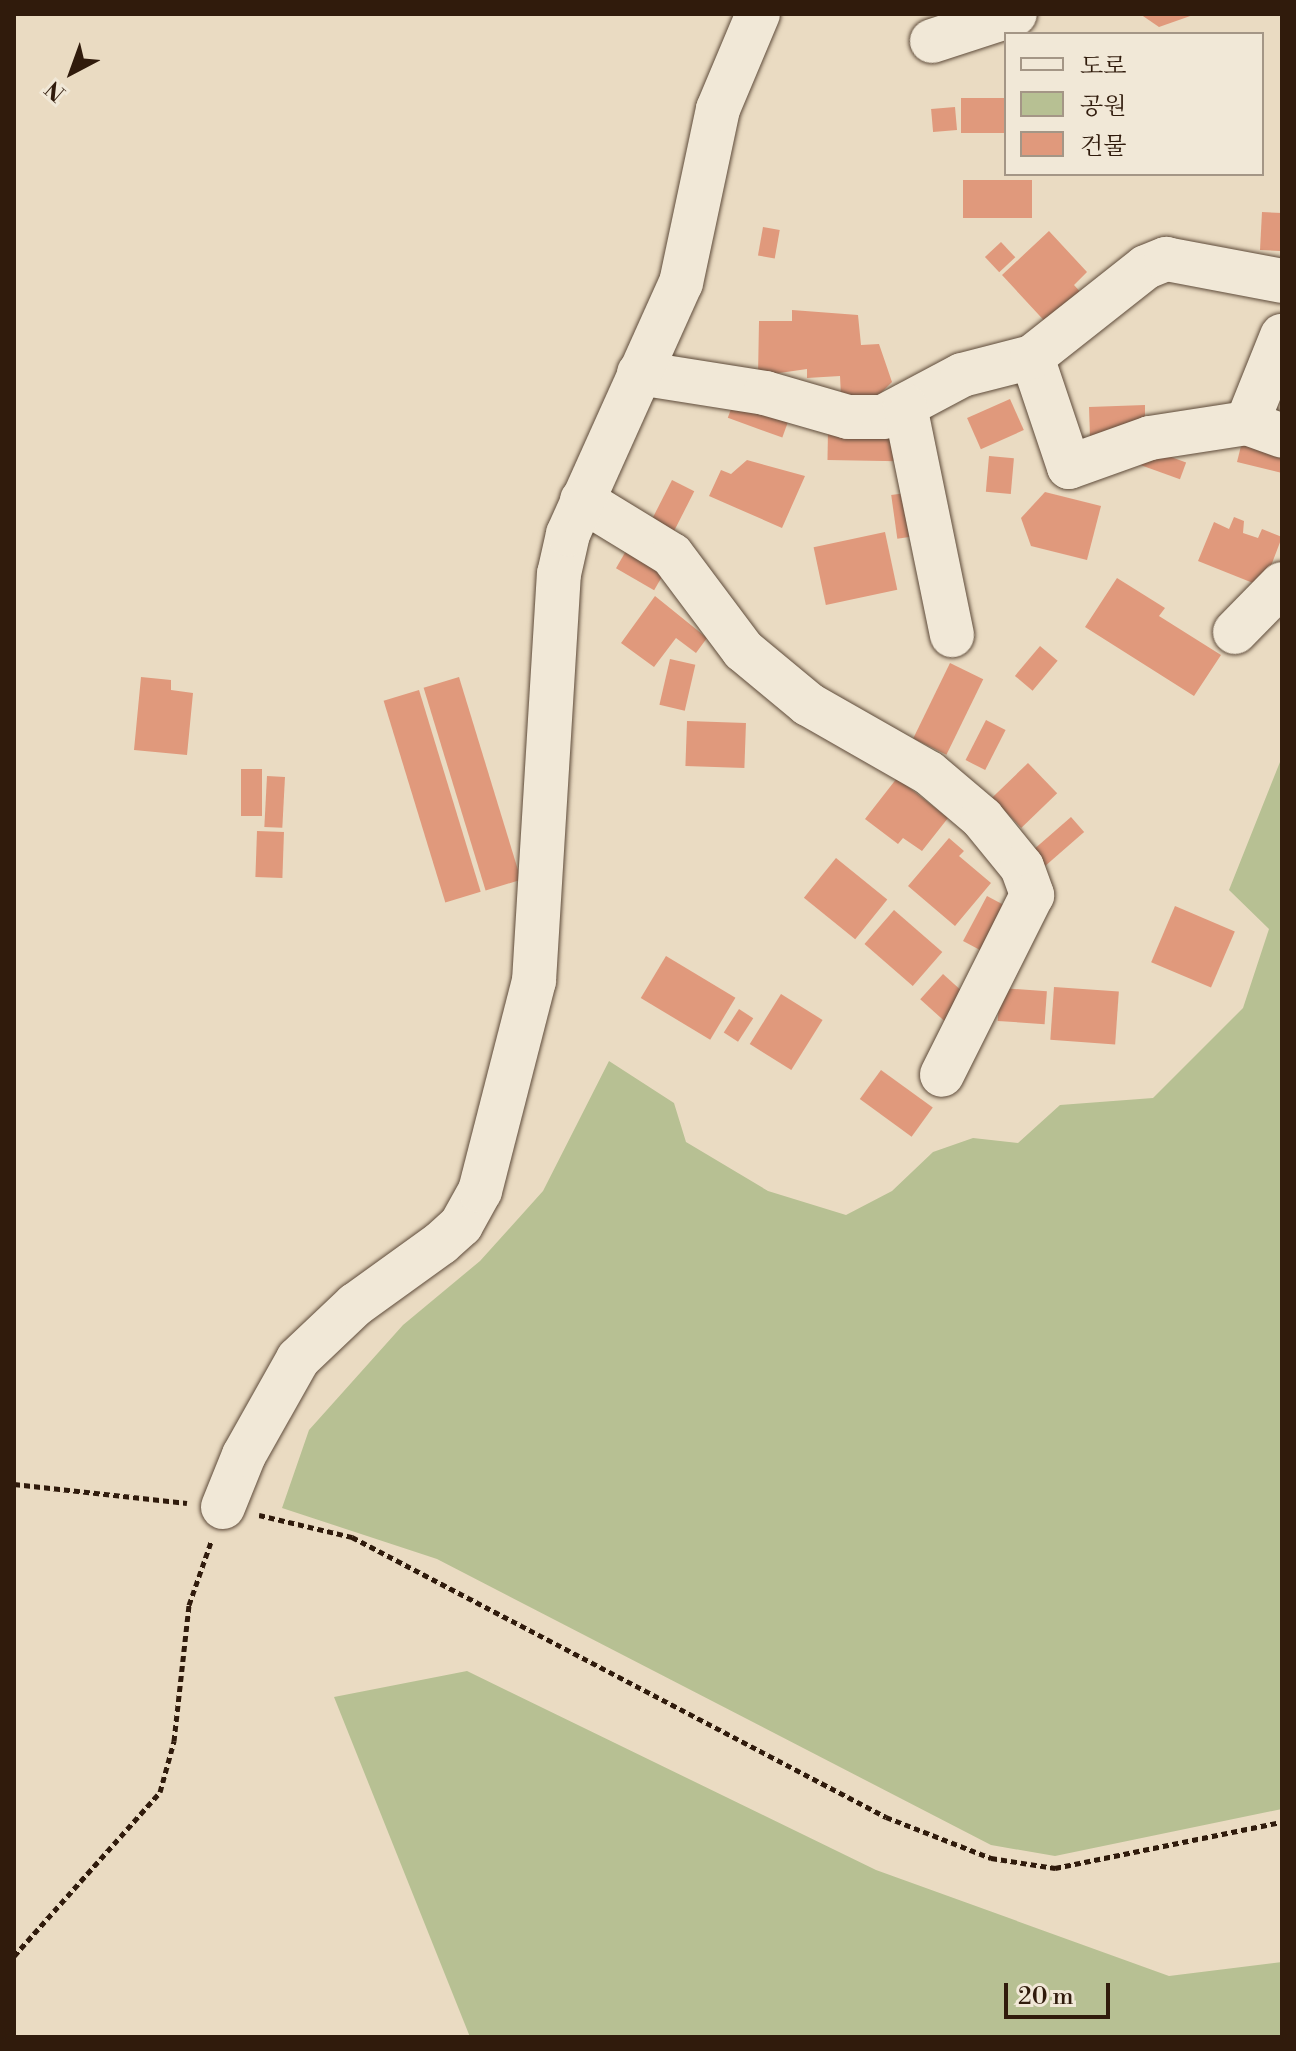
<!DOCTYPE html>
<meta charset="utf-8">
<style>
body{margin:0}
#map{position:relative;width:1296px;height:2051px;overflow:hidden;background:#eadbc2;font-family:"Libre Bodoni","Noto Serif KR",serif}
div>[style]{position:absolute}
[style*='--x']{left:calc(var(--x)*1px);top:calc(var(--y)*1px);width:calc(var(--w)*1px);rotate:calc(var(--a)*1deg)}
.green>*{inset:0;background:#b7c093}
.building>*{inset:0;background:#e0997c;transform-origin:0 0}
.path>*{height:5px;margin-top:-2.5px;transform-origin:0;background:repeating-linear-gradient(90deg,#301b0c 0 6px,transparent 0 10px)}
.roads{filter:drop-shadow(0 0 2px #5e4b3a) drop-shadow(0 0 2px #5e4b3a)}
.minor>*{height:44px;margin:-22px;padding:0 22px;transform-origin:22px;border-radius:22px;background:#f1e8d7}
span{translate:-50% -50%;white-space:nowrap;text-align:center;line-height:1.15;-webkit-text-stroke:6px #f1e8d7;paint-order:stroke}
.frame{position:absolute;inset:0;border:16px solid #301b0c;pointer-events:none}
.legend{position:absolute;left:1004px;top:32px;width:260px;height:144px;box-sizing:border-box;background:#f1e8d7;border:2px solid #a49686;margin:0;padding:10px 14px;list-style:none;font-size:24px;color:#301b0c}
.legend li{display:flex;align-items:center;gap:16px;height:40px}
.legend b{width:40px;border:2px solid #a49686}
.north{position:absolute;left:32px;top:32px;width:80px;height:80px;-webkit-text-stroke:6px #f1e8d7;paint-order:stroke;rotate:221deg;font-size:22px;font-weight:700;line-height:32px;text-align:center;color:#301b0c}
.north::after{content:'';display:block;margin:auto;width:28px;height:36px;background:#301b0c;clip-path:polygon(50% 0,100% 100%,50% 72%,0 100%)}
.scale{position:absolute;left:1004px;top:1983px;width:106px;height:36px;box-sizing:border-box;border:4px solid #301b0c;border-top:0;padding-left:10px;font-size:24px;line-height:28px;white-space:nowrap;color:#301b0c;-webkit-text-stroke:6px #f1e8d7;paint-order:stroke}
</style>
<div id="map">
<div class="green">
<div style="clip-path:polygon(1282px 757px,1282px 1809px,1055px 1856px,991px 1845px,437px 1559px,282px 1508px,309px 1430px,403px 1325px,480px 1261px,543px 1191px,609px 1061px,674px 1103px,686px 1142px,768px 1191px,846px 1215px,892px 1191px,933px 1152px,973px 1138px,1018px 1143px,1060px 1105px,1153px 1098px,1243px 1008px,1269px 929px,1229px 890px)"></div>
<div style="clip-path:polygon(467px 1671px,876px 1870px,1169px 1976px,1282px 1962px,1282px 2037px,470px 2037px,334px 1697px)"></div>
</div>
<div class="building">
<div style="clip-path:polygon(1140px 14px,1196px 14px,1159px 27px)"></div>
<div style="left:1006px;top:98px;width:35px;height:45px;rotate:90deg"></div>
<div style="left:955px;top:107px;width:23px;height:24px;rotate:85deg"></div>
<div style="left:963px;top:180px;width:69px;height:38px"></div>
<div style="left:1262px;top:212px;width:20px;height:38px;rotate:3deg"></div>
<div style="left:763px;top:227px;width:17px;height:29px;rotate:10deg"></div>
<div style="clip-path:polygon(1049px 231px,1087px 272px,1074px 285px,1085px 297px,1051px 328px,1002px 275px)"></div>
<div style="left:1001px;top:242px;width:21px;height:22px;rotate:47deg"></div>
<div style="clip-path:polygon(792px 310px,858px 315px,861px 345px,879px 344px,892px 382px,875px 399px,841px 396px,840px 376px,807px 378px,807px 369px,758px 376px,759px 321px,792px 321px)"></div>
<div style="left:735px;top:398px;width:58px;height:21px;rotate:20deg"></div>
<div style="left:1010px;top:399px;width:34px;height:47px;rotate:66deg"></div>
<div style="clip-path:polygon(1145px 405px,1145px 426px,1090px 437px,1089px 407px)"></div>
<div style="left:828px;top:431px;width:71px;height:29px;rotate:1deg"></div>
<div style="clip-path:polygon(1243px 438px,1282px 448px,1282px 473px,1237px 462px)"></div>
<div style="left:1141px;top:446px;width:48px;height:18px;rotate:20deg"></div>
<div style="left:989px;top:456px;width:25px;height:36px;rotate:5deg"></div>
<div style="clip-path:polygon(747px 460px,805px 476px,782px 528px,709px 496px,721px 470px,731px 474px)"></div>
<div style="left:672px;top:480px;width:25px;height:53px;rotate:27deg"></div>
<div style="left:913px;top:492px;width:44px;height:22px;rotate:82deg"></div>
<div style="clip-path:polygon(1045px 492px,1101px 506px,1087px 560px,1031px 546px,1021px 518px)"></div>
<div style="clip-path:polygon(1234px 517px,1244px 521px,1243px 533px,1258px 538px,1262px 529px,1282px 537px,1263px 587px,1198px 561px,1214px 522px,1229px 529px)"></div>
<div style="left:885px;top:532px;width:59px;height:73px;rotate:78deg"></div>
<div style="left:630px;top:544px;width:44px;height:28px;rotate:30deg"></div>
<div style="clip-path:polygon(1117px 578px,1165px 608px,1159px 616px,1221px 655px,1194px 696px,1085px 627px)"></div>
<div style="clip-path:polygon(655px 596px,707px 638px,696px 653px,676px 638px,654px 667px,621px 643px)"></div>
<div style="left:1040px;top:646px;width:23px;height:39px;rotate:40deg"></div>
<div style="left:670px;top:659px;width:26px;height:47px;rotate:13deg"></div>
<div style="left:950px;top:663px;width:37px;height:84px;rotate:26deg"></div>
<div style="clip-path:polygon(141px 677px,171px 680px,171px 690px,193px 693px,187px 755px,134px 750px)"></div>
<div style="left:459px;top:677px;width:212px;height:37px;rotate:73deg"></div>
<div style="left:419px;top:690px;width:211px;height:37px;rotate:73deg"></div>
<div style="left:986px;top:720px;width:22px;height:45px;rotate:27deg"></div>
<div style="left:687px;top:721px;width:59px;height:45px;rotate:2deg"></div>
<div style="left:1028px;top:763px;width:42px;height:50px;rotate:46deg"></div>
<div style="left:241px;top:769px;width:21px;height:47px"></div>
<div style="left:267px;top:776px;width:18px;height:51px;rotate:3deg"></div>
<div style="clip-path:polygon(897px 778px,948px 818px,922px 851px,903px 838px,898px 844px,865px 819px)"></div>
<div style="left:1071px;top:817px;width:20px;height:57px;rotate:49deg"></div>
<div style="left:257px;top:831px;width:27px;height:46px;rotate:2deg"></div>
<div style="clip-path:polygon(949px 838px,964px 851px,959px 856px,991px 883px,955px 926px,908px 886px)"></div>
<div style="left:836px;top:858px;width:66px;height:51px;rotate:39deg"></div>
<div style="left:987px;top:896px;width:26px;height:51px;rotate:28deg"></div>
<div style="left:1175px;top:906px;width:65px;height:61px;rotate:23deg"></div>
<div style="left:894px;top:910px;width:64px;height:45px;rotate:41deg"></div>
<div style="left:666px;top:956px;width:81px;height:49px;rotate:31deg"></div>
<div style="left:943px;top:974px;width:38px;height:34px;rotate:42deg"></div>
<div style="left:1054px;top:987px;width:65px;height:53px;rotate:4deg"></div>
<div style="left:1000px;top:988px;width:47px;height:33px;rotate:4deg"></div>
<div style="left:781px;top:994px;width:49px;height:59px;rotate:32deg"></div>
<div style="left:739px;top:1009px;width:17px;height:28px;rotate:33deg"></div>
<div style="left:881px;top:1070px;width:64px;height:36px;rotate:36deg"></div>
</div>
<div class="path">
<div style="--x:14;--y:1484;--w:174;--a:6.3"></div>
<div style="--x:259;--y:1515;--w:96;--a:13.3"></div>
<div style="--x:352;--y:1537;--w:603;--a:27.67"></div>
<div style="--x:886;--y:1817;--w:113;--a:21.3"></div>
<div style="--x:991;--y:1858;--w:65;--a:8.9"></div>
<div style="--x:1055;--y:1868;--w:232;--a:-11.5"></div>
<div style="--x:14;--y:1956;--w:220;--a:-48.3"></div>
<div style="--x:160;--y:1792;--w:53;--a:-74.6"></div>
<div style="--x:174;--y:1741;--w:137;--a:-83.7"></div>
<div style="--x:189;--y:1605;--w:67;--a:-70.8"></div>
</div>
<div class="roads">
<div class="minor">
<div style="--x:932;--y:41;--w:87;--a:-18"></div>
<div style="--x:1032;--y:357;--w:116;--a:71.4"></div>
<div style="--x:1069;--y:467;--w:86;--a:-19.7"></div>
<div style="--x:1150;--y:438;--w:98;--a:-8.8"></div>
<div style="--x:1247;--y:423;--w:37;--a:20"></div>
<div style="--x:639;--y:373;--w:128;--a:9"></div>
<div style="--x:765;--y:393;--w:86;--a:16.1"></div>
<div style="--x:848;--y:417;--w:35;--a:0"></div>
<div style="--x:883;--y:417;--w:89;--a:-28"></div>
<div style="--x:962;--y:375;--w:72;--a:-14.4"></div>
<div style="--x:1032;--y:357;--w:145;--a:-38.3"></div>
<div style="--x:1146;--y:267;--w:22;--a:-22"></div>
<div style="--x:1166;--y:259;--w:118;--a:10.7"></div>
<div style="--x:905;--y:406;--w:234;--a:78.4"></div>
<div style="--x:1247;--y:423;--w:94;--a:-68.1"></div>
<div style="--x:582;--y:500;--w:105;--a:31.4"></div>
<div style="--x:672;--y:555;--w:119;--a:53.2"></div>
<div style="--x:743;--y:650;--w:85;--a:39.7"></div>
<div style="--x:808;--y:704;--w:139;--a:29.7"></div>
<div style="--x:929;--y:773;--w:70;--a:40.3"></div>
<div style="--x:982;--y:818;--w:63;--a:50.8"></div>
<div style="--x:1022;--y:867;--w:30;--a:70"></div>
<div style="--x:1032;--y:895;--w:201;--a:116.6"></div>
<div style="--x:1235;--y:632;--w:67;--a:-45.6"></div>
<div style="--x:223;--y:1507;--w:56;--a:-68"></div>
<div style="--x:244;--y:1455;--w:110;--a:-60.6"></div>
<div style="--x:298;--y:1359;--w:79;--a:-43.5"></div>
<div style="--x:355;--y:1305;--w:106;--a:-35.8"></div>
<div style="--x:441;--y:1243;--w:27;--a:-42"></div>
<div style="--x:461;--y:1225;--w:39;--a:-61"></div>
<div style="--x:480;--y:1191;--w:217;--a:-75.6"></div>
<div style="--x:534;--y:981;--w:408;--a:-86.5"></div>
<div style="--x:559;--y:574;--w:41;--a:-77.3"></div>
<div style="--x:568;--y:534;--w:275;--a:-65.8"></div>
<div style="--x:681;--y:283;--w:178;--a:-78"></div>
<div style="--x:718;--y:109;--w:103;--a:-67.2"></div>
</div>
</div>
<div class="frame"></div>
<ul class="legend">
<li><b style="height:10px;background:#f1e8d7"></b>도로</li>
<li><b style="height:22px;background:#b7c093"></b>공원</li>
<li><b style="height:22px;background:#e0997c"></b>건물</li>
</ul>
<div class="north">N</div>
<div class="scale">20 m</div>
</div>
